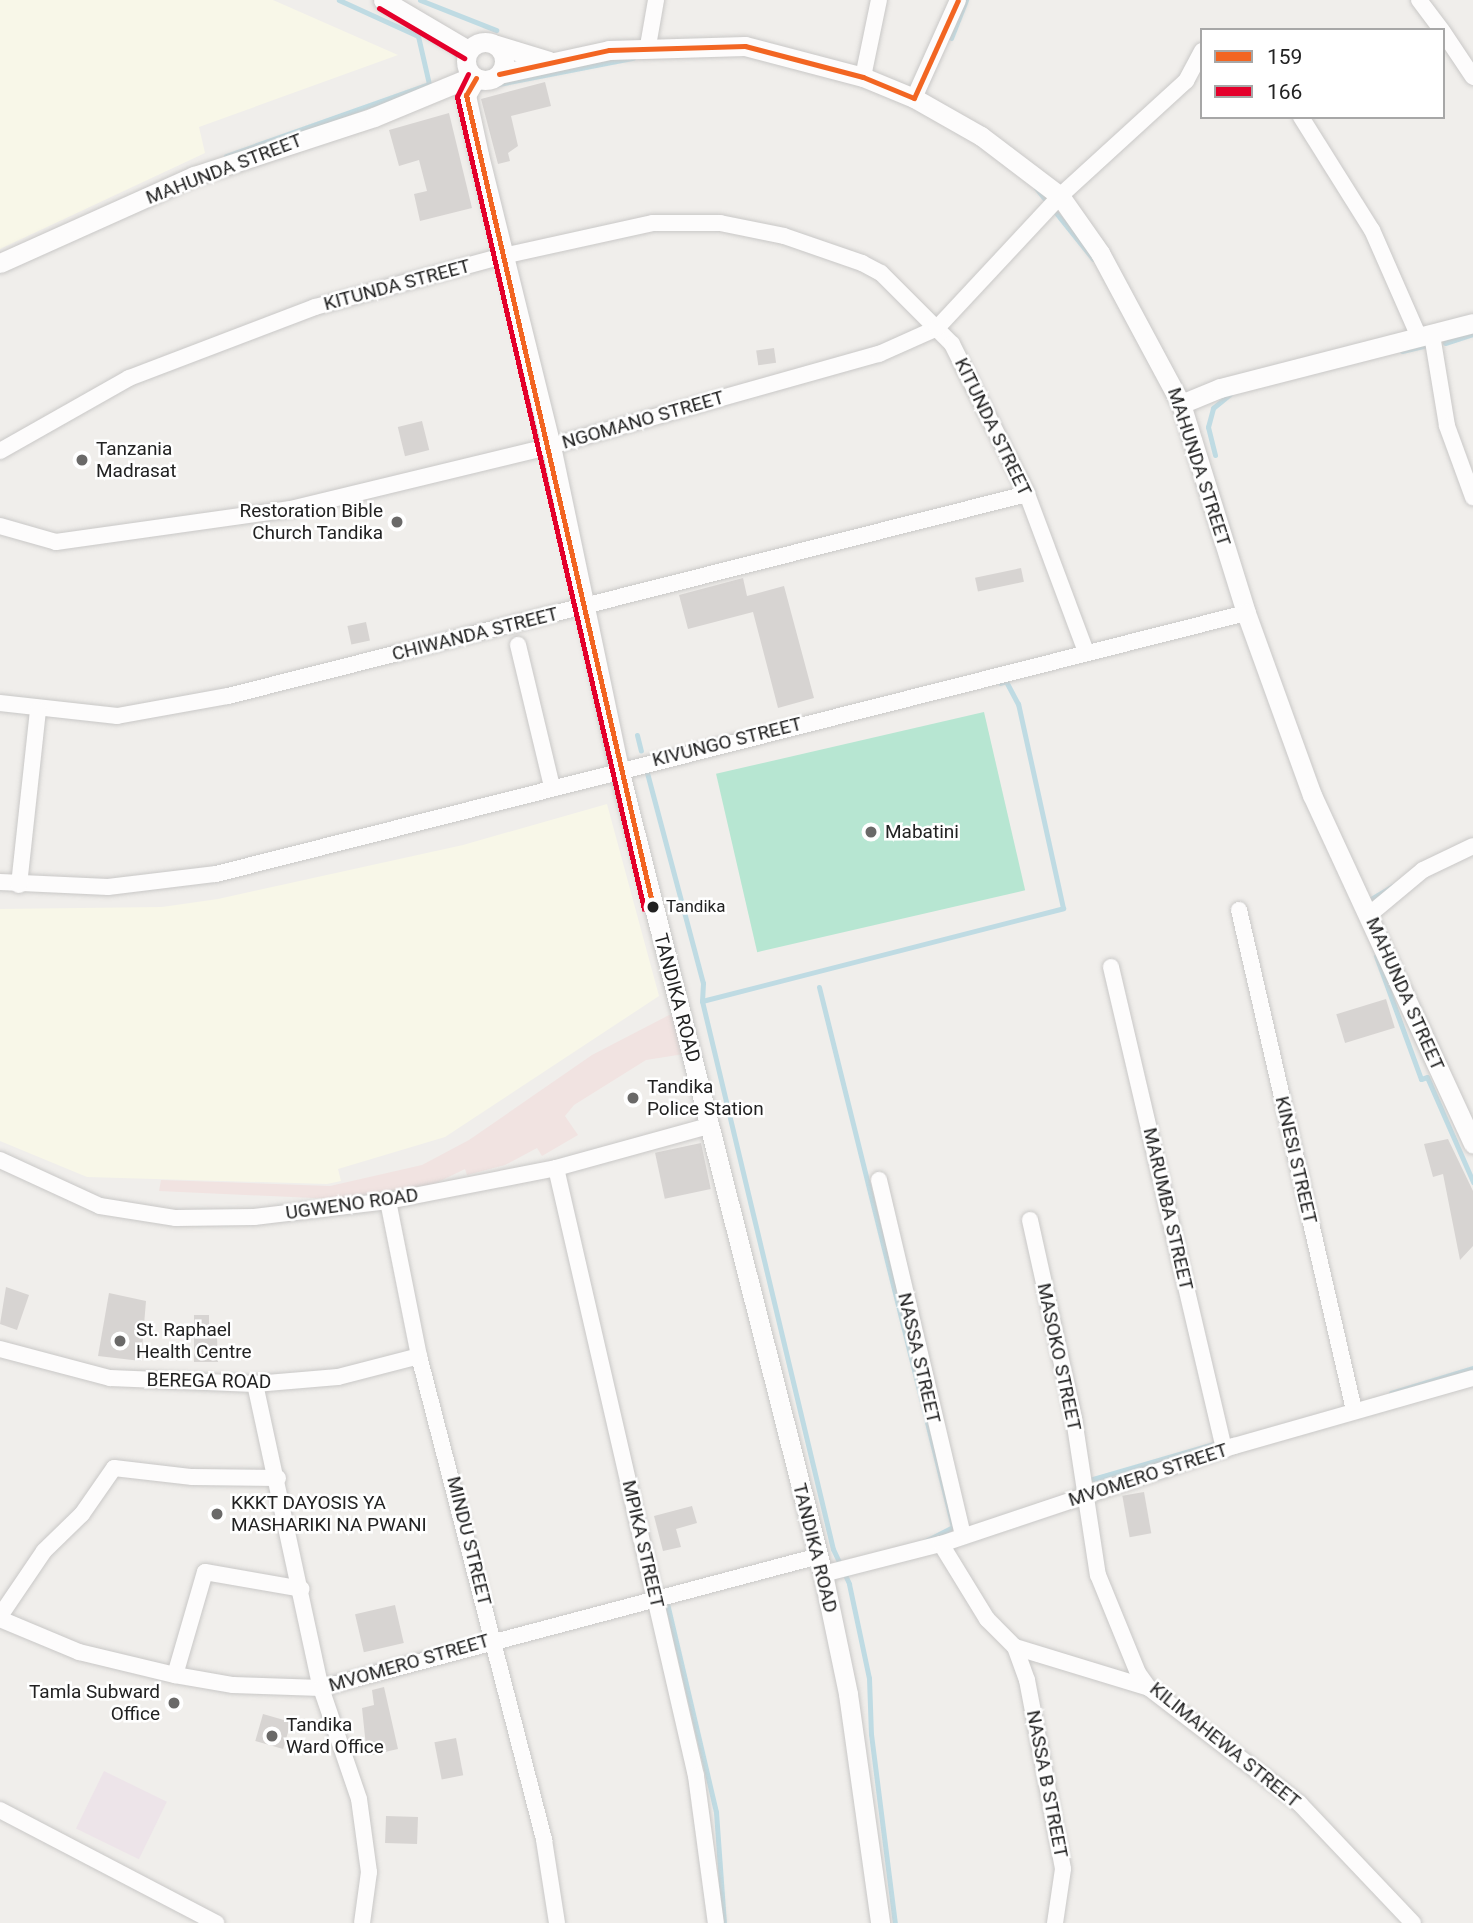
<!DOCTYPE html>
<style>
body{margin:0}
#map{position:relative;width:1473px;height:1923px;overflow:hidden;background:#f0eeeb;font-family:Roboto,sans-serif}
div>[style]{position:absolute}
[style*='--x']{left:calc(var(--x)*1px);top:calc(var(--y)*1px);width:calc(var(--w)*1px);rotate:calc(var(--a)*1deg)}
.commercial>*{inset:0;background:#f1e3e1}
.industrial>*{inset:0;background:#ede4e9;transform-origin:0 0}
.education>*{inset:0;background:#f8f7e8}
.pitch>*{inset:0;background:#b7e6d2;transform-origin:0 0}
.stream>*{height:5px;margin:-2.5px;padding:0 2.5px;transform-origin:2.5px;border-radius:2.5px;background:#bfdbe3}
.building>*{inset:0;background:#d7d4d2;transform-origin:0 0}
.roads{filter:drop-shadow(0 0 2px #c9c8c7) drop-shadow(0 0 2px #c9c8c7)}
.minor>*{height:16px;margin:-8px;padding:0 8px;transform-origin:8px;border-radius:8px;background:#fdfcfc}
.tertiary>*{height:19px;margin:-9.5px;padding:0 9.5px;transform-origin:9.5px;border-radius:9.5px;background:#fdfcfc}
.tertiary>.ring{margin:-9.5px;padding:0;box-sizing:content-box;background:none;border:19px solid #fdfcfc;border-radius:50%}
.bus-1>*{height:5px;margin:-2.5px;padding:0 2.5px;transform-origin:2.5px;border-radius:2.5px;background:#f26522}
.bus-2>*{height:5px;margin:-2.5px;padding:0 2.5px;transform-origin:2.5px;border-radius:2.5px;background:#e4002b}
.dots>*{width:19px;height:19px;translate:-50% -50%;box-sizing:border-box;border:4px solid #fff;border-radius:50%}
span{translate:-50% -50%;white-space:nowrap;text-align:center;line-height:1.15;-webkit-text-stroke:5px #fff;paint-order:stroke}
.bus-label{font-size:17px;color:#222}
.left{translate:0 -50%;text-align:left}
.street-label{font-size:19px;color:#222}
.poi-label{font-size:19px;color:#222}
.right{translate:-100% -50%;text-align:right}
.legend{position:absolute;left:1200px;top:28px;width:245px;height:91px;box-sizing:border-box;background:#fff;border:2px solid #a7a7a7;margin:0;padding:9px 12px;list-style:none;font-size:21px;color:#222}
.legend li{display:flex;align-items:center;gap:14px;height:35px}
.legend b{width:35px;border:2px solid #a7a7a7}
</style>
<div id="map">
<div class="commercial">
<div style="clip-path:polygon(675px 1012px,684px 1054px,646px 1060px,574px 1105px,565px 1116px,578px 1135px,542px 1156px,537px 1148px,505px 1165px,467px 1175px,465px 1169px,434px 1184px,335px 1199px,159px 1191px,161px 1180px,330px 1186px,422px 1165px,469px 1140px,592px 1055px)"></div>
</div>
<div class="industrial">
<div style="left:104px;top:1771px;width:70px;height:64px;rotate:26deg"></div>
</div>
<div class="education">
<div style="clip-path:polygon(0 0,273px 0,398px 55px,199px 127px,205px 153px,0 249px)"></div>
<div style="clip-path:polygon(607px 804px,659px 996px,445px 1137px,338px 1169px,341px 1181px,327px 1184px,87px 1177px,0 1141px,0 909px,162px 907px,218px 899px,463px 845px)"></div>
</div>
<div class="pitch">
<div style="left:984px;top:712px;width:183px;height:275px;rotate:77deg"></div>
</div>
<div class="stream">
<div style="--x:420;--y:0;--w:82;--a:21.5"></div>
<div style="--x:951;--y:38;--w:41;--a:-68.5"></div>
<div style="--x:478;--y:88;--w:158;--a:-11"></div>
<div style="--x:226;--y:156;--w:215;--a:-19.5"></div>
<div style="--x:429;--y:84;--w:49;--a:-102.9"></div>
<div style="--x:418;--y:36;--w:87;--a:-155.5"></div>
<div style="--x:1036;--y:188;--w:91;--a:51.2"></div>
<div style="--x:1445;--y:343;--w:29;--a:-18"></div>
<div style="--x:1402;--y:351;--w:27;--a:-13"></div>
<div style="--x:1215;--y:455;--w:29;--a:-104"></div>
<div style="--x:1208;--y:427;--w:20;--a:-75"></div>
<div style="--x:1213;--y:408;--w:22;--a:-39"></div>
<div style="--x:637;--y:735;--w:16;--a:76"></div>
<div style="--x:646;--y:769;--w:221;--a:75.1"></div>
<div style="--x:703;--y:983;--w:18;--a:93"></div>
<div style="--x:702;--y:1001;--w:563;--a:76.56"></div>
<div style="--x:833;--y:1549;--w:38;--a:65"></div>
<div style="--x:849;--y:1584;--w:96;--a:78"></div>
<div style="--x:869;--y:1678;--w:56;--a:88"></div>
<div style="--x:871;--y:1734;--w:191;--a:82.8"></div>
<div style="--x:1366;--y:902;--w:31;--a:-31"></div>
<div style="--x:1376;--y:956;--w:131;--a:69.9"></div>
<div style="--x:1421;--y:1079;--w:6;--a:-18"></div>
<div style="--x:1427;--y:1077;--w:115;--a:66.3"></div>
<div style="--x:819;--y:987;--w:556;--a:76.06"></div>
<div style="--x:953;--y:1527;--w:31;--a:153"></div>
<div style="--x:702;--y:1001;--w:373;--a:-14.4"></div>
<div style="--x:1063;--y:908;--w:209;--a:-102.4"></div>
<div style="--x:1018;--y:704;--w:26;--a:-118"></div>
<div style="--x:1006;--y:681;--w:6;--a:162"></div>
<div style="--x:1391;--y:1393;--w:86;--a:-17"></div>
<div style="--x:1093;--y:1479;--w:132;--a:-16.2"></div>
<div style="--x:667;--y:1603;--w:215;--a:76.8"></div>
<div style="--x:716;--y:1812;--w:111;--a:85.9"></div>
</div>
<div class="building">
<div style="clip-path:polygon(545px 82px,551px 106px,511px 116px,518px 146px,508px 153px,510px 161px,498px 164px,481px 99px)"></div>
<div style="clip-path:polygon(449px 113px,472px 208px,420px 221px,414px 194px,427px 191px,419px 160px,399px 166px,389px 130px)"></div>
<div style="left:774px;top:348px;width:15px;height:18px;rotate:82deg"></div>
<div style="left:422px;top:421px;width:30px;height:25px;rotate:76deg"></div>
<div style="left:1021px;top:568px;width:14px;height:47px;rotate:78deg"></div>
<div style="clip-path:polygon(743px 578px,747px 596px,784px 586px,814px 698px,778px 708px,753px 612px,688px 629px,679px 595px)"></div>
<div style="left:366px;top:622px;width:19px;height:19px;rotate:78deg"></div>
<div style="left:1386px;top:999px;width:30px;height:52px;rotate:73deg"></div>
<div style="clip-path:polygon(1448px 1139px,1473px 1191px,1473px 1246px,1460px 1260px,1443px 1174px,1433px 1177px,1424px 1144px)"></div>
<div style="left:701px;top:1143px;width:47px;height:47px;rotate:78deg"></div>
<div style="clip-path:polygon(6px 1287px,29px 1295px,17px 1330px,0 1324px)"></div>
<div style="clip-path:polygon(109px 1293px,146px 1301px,141px 1361px,98px 1356px)"></div>
<div style="clip-path:polygon(194px 1315px,209px 1315px,209px 1337px,217px 1337px,218px 1362px,194px 1362px)"></div>
<div style="left:1144px;top:1492px;width:42px;height:22px;rotate:80deg"></div>
<div style="clip-path:polygon(692px 1506px,697px 1523px,676px 1529px,681px 1547px,663px 1551px,654px 1516px)"></div>
<div style="left:395px;top:1605px;width:39px;height:41px;rotate:77deg"></div>
<div style="clip-path:polygon(384px 1687px,398px 1749px,367px 1756px,362px 1708px,374px 1705px,372px 1690px)"></div>
<div style="left:263px;top:1714px;width:29px;height:28px;rotate:16deg"></div>
<div style="left:456px;top:1738px;width:38px;height:22px;rotate:79deg"></div>
<div style="left:386px;top:1816px;width:32px;height:27px;rotate:2deg"></div>
</div>
<div class="roads">
<div class="minor">
<div style="--x:1419;--y:0;--w:38;--a:53"></div>
<div style="--x:1443;--y:32;--w:54;--a:56.3"></div>
<div style="--x:648;--y:46;--w:47;--a:-80.1"></div>
<div style="--x:863;--y:77;--w:79;--a:-78.3"></div>
<div style="--x:914;--y:98;--w:107;--a:-65.8"></div>
<div style="--x:1301;--y:117;--w:133;--a:57.9"></div>
<div style="--x:1372;--y:230;--w:117;--a:66.3"></div>
<div style="--x:1432;--y:335;--w:92;--a:80.6"></div>
<div style="--x:1447;--y:426;--w:76;--a:69.9"></div>
<div style="--x:0;--y:451;--w:148;--a:-29.5"></div>
<div style="--x:129;--y:378;--w:199;--a:-20.9"></div>
<div style="--x:315;--y:307;--w:195;--a:-15.2"></div>
<div style="--x:503;--y:256;--w:154;--a:-12.4"></div>
<div style="--x:653;--y:223;--w:67;--a:0"></div>
<div style="--x:720;--y:223;--w:65;--a:11.5"></div>
<div style="--x:784;--y:236;--w:83;--a:19.1"></div>
<div style="--x:862;--y:263;--w:21;--a:28"></div>
<div style="--x:881;--y:273;--w:100;--a:45"></div>
<div style="--x:952;--y:344;--w:168;--a:63.4"></div>
<div style="--x:1027;--y:494;--w:169;--a:69.5"></div>
<div style="--x:0;--y:526;--w:58;--a:15.9"></div>
<div style="--x:56;--y:542;--w:237;--a:-8"></div>
<div style="--x:291;--y:509;--w:268;--a:-13.6"></div>
<div style="--x:551;--y:446;--w:341;--a:-15.7"></div>
<div style="--x:879;--y:354;--w:64;--a:-24.1"></div>
<div style="--x:937;--y:328;--w:180;--a:-47"></div>
<div style="--x:1060;--y:196;--w:171;--a:-42.4"></div>
<div style="--x:1186;--y:81;--w:34;--a:-62"></div>
<div style="--x:518;--y:645;--w:146;--a:76.5"></div>
<div style="--x:0;--y:703;--w:118;--a:6.3"></div>
<div style="--x:117;--y:716;--w:113;--a:-10.2"></div>
<div style="--x:228;--y:696;--w:824;--a:-14.19"></div>
<div style="--x:0;--y:882;--w:108;--a:2.7"></div>
<div style="--x:108;--y:887;--w:109;--a:-6.9"></div>
<div style="--x:216;--y:874;--w:1063;--a:-14.22"></div>
<div style="--x:19;--y:885;--w:176;--a:-83.8"></div>
<div style="--x:1239;--y:910;--w:513;--a:77.05"></div>
<div style="--x:1370;--y:914;--w:69;--a:-39.7"></div>
<div style="--x:1423;--y:870;--w:55;--a:-25.6"></div>
<div style="--x:1111;--y:967;--w:496;--a:76.8"></div>
<div style="--x:0;--y:1160;--w:110;--a:24.7"></div>
<div style="--x:100;--y:1206;--w:77;--a:9"></div>
<div style="--x:176;--y:1218;--w:78;--a:-0.7"></div>
<div style="--x:254;--y:1217;--w:135;--a:-6.8"></div>
<div style="--x:388;--y:1201;--w:171;--a:-11.1"></div>
<div style="--x:556;--y:1168;--w:158;--a:-15.4"></div>
<div style="--x:556;--y:1168;--w:624;--a:77.03"></div>
<div style="--x:696;--y:1776;--w:148;--a:82.3"></div>
<div style="--x:879;--y:1180;--w:365;--a:76.7"></div>
<div style="--x:388;--y:1201;--w:158;--a:78.7"></div>
<div style="--x:419;--y:1356;--w:500;--a:75.5"></div>
<div style="--x:544;--y:1840;--w:84;--a:81.1"></div>
<div style="--x:1030;--y:1220;--w:204;--a:77.5"></div>
<div style="--x:1074;--y:1419;--w:158;--a:81.3"></div>
<div style="--x:1098;--y:1575;--w:106;--a:67.8"></div>
<div style="--x:1138;--y:1673;--w:19;--a:54"></div>
<div style="--x:1149;--y:1688;--w:190;--a:37.5"></div>
<div style="--x:1300;--y:1804;--w:164;--a:46.5"></div>
<div style="--x:0;--y:1349;--w:114;--a:14.8"></div>
<div style="--x:110;--y:1378;--w:145;--a:2.4"></div>
<div style="--x:255;--y:1384;--w:83;--a:-4.8"></div>
<div style="--x:338;--y:1377;--w:84;--a:-14.5"></div>
<div style="--x:255;--y:1384;--w:311;--a:77.8"></div>
<div style="--x:321;--y:1688;--w:117;--a:71.1"></div>
<div style="--x:359;--y:1799;--w:74;--a:82.2"></div>
<div style="--x:369;--y:1872;--w:51;--a:97.8"></div>
<div style="--x:941;--y:1544;--w:88;--a:58.5"></div>
<div style="--x:987;--y:1619;--w:40;--a:45"></div>
<div style="--x:1015;--y:1647;--w:140;--a:17"></div>
<div style="--x:823;--y:1574;--w:122;--a:-14.3"></div>
<div style="--x:941;--y:1544;--w:309;--a:-18.5"></div>
<div style="--x:1234;--y:1446;--w:248;--a:-15.9"></div>
<div style="--x:0;--y:1616;--w:78;--a:-55.9"></div>
<div style="--x:44;--y:1551;--w:53;--a:-44.2"></div>
<div style="--x:82;--y:1514;--w:56;--a:-55.2"></div>
<div style="--x:114;--y:1468;--w:79;--a:6.6"></div>
<div style="--x:192;--y:1477;--w:86;--a:0.7"></div>
<div style="--x:0;--y:1619;--w:86;--a:22.7"></div>
<div style="--x:79;--y:1652;--w:99;--a:13.5"></div>
<div style="--x:175;--y:1675;--w:59;--a:9.8"></div>
<div style="--x:233;--y:1685;--w:88;--a:2"></div>
<div style="--x:321;--y:1688;--w:515;--a:-14.85"></div>
<div style="--x:1015;--y:1647;--w:35;--a:70"></div>
<div style="--x:1027;--y:1680;--w:192;--a:79.2"></div>
<div style="--x:1063;--y:1869;--w:55;--a:98.4"></div>
<div style="--x:175;--y:1675;--w:107;--a:-73.8"></div>
<div style="--x:205;--y:1572;--w:98;--a:9.9"></div>
<div style="--x:0;--y:1810;--w:244;--a:27.6"></div>
</div>
<div class="tertiary">
<div style="--x:383;--y:0;--w:99;--a:30.5"></div>
<div class="ring" style="left:466px;top:42px;width:19px;height:19px"></div>
<div style="--x:497;--y:45;--w:54;--a:17.1"></div>
<div style="--x:499;--y:74;--w:113;--a:-12.3"></div>
<div style="--x:609;--y:50;--w:136;--a:-1.7"></div>
<div style="--x:745;--y:46;--w:122;--a:14.7"></div>
<div style="--x:863;--y:77;--w:55;--a:22.4"></div>
<div style="--x:914;--y:98;--w:77;--a:29.6"></div>
<div style="--x:981;--y:136;--w:99;--a:37.2"></div>
<div style="--x:1060;--y:196;--w:70;--a:54.9"></div>
<div style="--x:1100;--y:253;--w:171;--a:61.8"></div>
<div style="--x:1181;--y:404;--w:219;--a:72.7"></div>
<div style="--x:1246;--y:613;--w:194;--a:70.1"></div>
<div style="--x:1312;--y:795;--w:384;--a:65.2"></div>
<div style="--x:476;--y:78;--w:20;--a:120"></div>
<div style="--x:466;--y:95;--w:61;--a:77.8"></div>
<div style="--x:479;--y:155;--w:300;--a:76.1"></div>
<div style="--x:551;--y:446;--w:330;--a:78.1"></div>
<div style="--x:619;--y:769;--w:830;--a:75.78"></div>
<div style="--x:823;--y:1574;--w:123;--a:78.2"></div>
<div style="--x:848;--y:1694;--w:231;--a:82"></div>
<div style="--x:0;--y:263;--w:213;--a:-24.2"></div>
<div style="--x:194;--y:176;--w:189;--a:-18.1"></div>
<div style="--x:374;--y:117;--w:107;--a:-22.5"></div>
<div style="--x:1181;--y:404;--w:42;--a:-22.3"></div>
<div style="--x:1220;--y:388;--w:261;--a:-14.4"></div>
</div>
</div>
<div class="bus-1">
<div style="--x:499;--y:74;--w:113;--a:-12.3"></div>
<div style="--x:609;--y:50;--w:136;--a:-1.7"></div>
<div style="--x:745;--y:46;--w:122;--a:14.7"></div>
<div style="--x:863;--y:77;--w:55;--a:22.4"></div>
<div style="--x:476;--y:78;--w:20;--a:120"></div>
<div style="--x:466;--y:95;--w:833;--a:77.03"></div>
<div style="--x:914;--y:98;--w:107;--a:-65.8"></div>
</div>
<div class="bus-2">
<div style="--x:379;--y:8;--w:99;--a:30.5"></div>
<div style="--x:468;--y:74;--w:25;--a:116"></div>
<div style="--x:457;--y:97;--w:833;--a:77.03"></div>
</div>
<div class="dots">
<div style="left:82px;top:460px;background:#6a6968"></div>
<div style="left:397px;top:522px;background:#6a6968"></div>
<div style="left:871px;top:832px;background:#6a6968"></div>
<div style="left:653px;top:907px;background:#222"></div>
<div style="left:633px;top:1098px;background:#6a6968"></div>
<div style="left:120px;top:1341px;background:#6a6968"></div>
<div style="left:217px;top:1514px;background:#6a6968"></div>
<div style="left:174px;top:1703px;background:#6a6968"></div>
<div style="left:272px;top:1736px;background:#6a6968"></div>
</div>
<div class="bus-label">
<span class="left" style="left:666px;top:907px">Tandika</span>
</div>
<div class="street-label">
<span style="left:224px;top:169px;rotate:-21deg">MAHUNDA STREET</span>
<span style="left:397px;top:285px;rotate:-15deg">KITUNDA STREET</span>
<span style="left:643px;top:420px;rotate:-16deg">NGOMANO STREET</span>
<span style="left:993px;top:427px;rotate:64deg">KITUNDA STREET</span>
<span style="left:1199px;top:467px;rotate:72deg">MAHUNDA STREET</span>
<span style="left:475px;top:634px;rotate:-14deg">CHIWANDA STREET</span>
<span style="left:727px;top:742px;rotate:-14deg">KIVUNGO STREET</span>
<span style="left:1405px;top:994px;rotate:66deg">MAHUNDA STREET</span>
<span style="left:677px;top:998px;rotate:75deg">TANDIKA ROAD</span>
<span style="left:1296px;top:1160px;rotate:77deg">KINESI STREET</span>
<span style="left:352px;top:1204px;rotate:-8deg">UGWENO ROAD</span>
<span style="left:1168px;top:1209px;rotate:77deg">MARUMBA STREET</span>
<span style="left:1059px;top:1357px;rotate:78deg">MASOKO STREET</span>
<span style="left:919px;top:1358px;rotate:77deg">NASSA STREET</span>
<span style="left:209px;top:1381px;rotate:1deg">BEREGA ROAD</span>
<span style="left:1148px;top:1475px;rotate:-18deg">MVOMERO STREET</span>
<span style="left:469px;top:1541px;rotate:76deg">MINDU STREET</span>
<span style="left:643px;top:1544px;rotate:77deg">MPIKA STREET</span>
<span style="left:815px;top:1548px;rotate:76deg">TANDIKA ROAD</span>
<span style="left:409px;top:1663px;rotate:-16deg">MVOMERO STREET</span>
<span style="left:1225px;top:1745px;rotate:39deg">KILIMAHEWA STREET</span>
<span style="left:1047px;top:1784px;rotate:79deg">NASSA B STREET</span>
</div>
<div class="poi-label">
<span class="left" style="left:96px;top:460px">Tanzania<br>Madrasat</span>
<span class="right" style="left:383px;top:522px">Restoration Bible<br>Church Tandika</span>
<span class="left" style="left:885px;top:832px">Mabatini</span>
<span class="left" style="left:647px;top:1098px">Tandika<br>Police Station</span>
<span class="left" style="left:136px;top:1341px">St. Raphael<br>Health Centre</span>
<span class="left" style="left:231px;top:1514px">KKKT DAYOSIS YA<br>MASHARIKI NA PWANI</span>
<span class="right" style="left:160px;top:1703px">Tamla Subward<br>Office</span>
<span class="left" style="left:286px;top:1736px">Tandika<br>Ward Office</span>
</div>
<ul class="legend">
<li><b style="height:9px;background:#f26522"></b>159</li>
<li><b style="height:9px;background:#e4002b"></b>166</li>
</ul>
</div>
